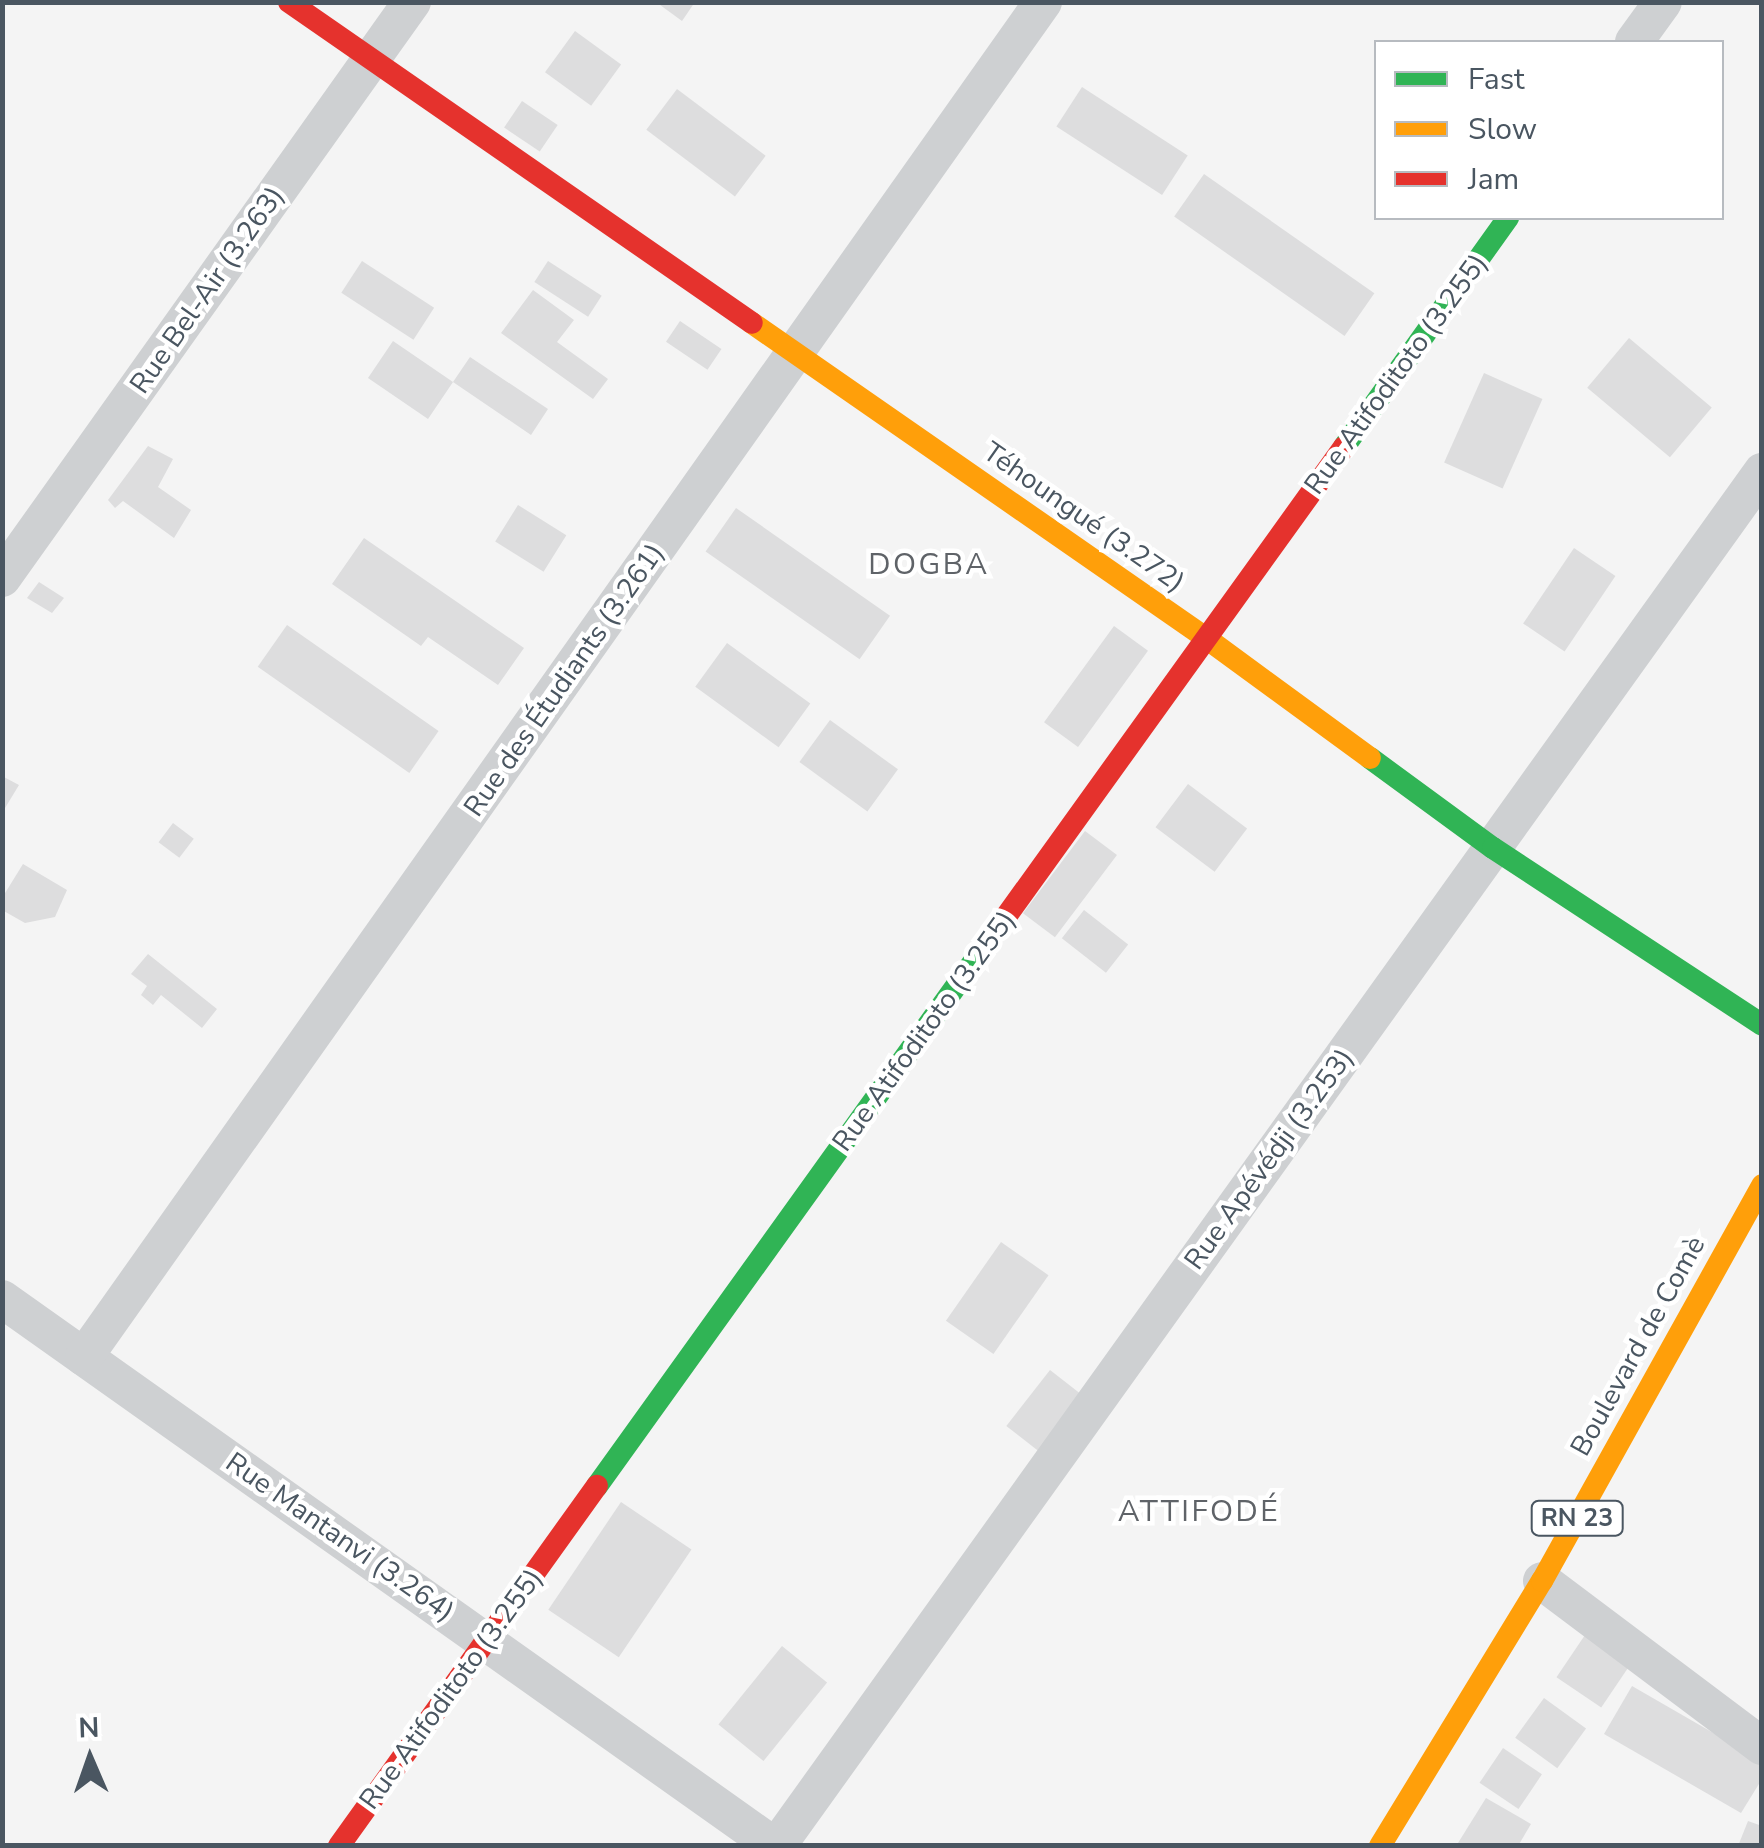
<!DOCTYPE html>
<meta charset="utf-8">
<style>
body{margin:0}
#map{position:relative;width:1764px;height:1848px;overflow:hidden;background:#f4f4f4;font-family:"Nunito Sans",sans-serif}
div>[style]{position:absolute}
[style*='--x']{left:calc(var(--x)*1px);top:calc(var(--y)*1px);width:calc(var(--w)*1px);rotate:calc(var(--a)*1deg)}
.building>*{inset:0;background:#ddddde;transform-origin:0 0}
.street>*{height:38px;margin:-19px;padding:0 19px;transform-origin:19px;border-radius:19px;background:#ced0d2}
.fast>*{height:22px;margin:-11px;padding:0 11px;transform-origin:11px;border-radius:11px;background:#30b455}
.slow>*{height:22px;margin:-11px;padding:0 11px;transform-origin:11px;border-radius:11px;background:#ff9f0a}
.jam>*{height:22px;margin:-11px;padding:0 11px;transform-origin:11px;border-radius:11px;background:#e5322d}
span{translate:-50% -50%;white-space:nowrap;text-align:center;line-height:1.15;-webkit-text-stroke:9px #fff;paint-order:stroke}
.shield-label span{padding:2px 8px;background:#fff;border:2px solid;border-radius:8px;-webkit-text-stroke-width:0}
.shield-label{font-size:25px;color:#4a5661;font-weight:700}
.street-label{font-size:28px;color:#4a5661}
.neighbourhood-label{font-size:30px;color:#5f6368;letter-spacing:2.5px}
.frame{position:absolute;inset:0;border:5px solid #4a5661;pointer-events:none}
.legend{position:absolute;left:1374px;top:40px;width:350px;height:180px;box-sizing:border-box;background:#fff;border:2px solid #b7bbc0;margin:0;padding:12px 18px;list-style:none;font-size:30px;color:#4a5661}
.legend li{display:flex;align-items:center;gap:20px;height:50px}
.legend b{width:50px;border:2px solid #b7bbc0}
.north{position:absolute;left:40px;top:1708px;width:100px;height:100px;-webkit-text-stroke:8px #fff;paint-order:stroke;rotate:358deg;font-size:28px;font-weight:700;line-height:40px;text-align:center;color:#4a5661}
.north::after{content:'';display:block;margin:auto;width:35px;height:45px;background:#4a5661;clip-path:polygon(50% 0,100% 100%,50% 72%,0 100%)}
</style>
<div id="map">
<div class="building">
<div style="clip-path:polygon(656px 2px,695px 2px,682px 21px)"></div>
<div style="left:575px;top:31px;width:57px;height:51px;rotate:36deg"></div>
<div style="left:1082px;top:87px;width:126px;height:47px;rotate:33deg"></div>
<div style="left:677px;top:89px;width:111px;height:51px;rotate:37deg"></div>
<div style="left:522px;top:101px;width:43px;height:32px;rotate:34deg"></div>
<div style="left:1204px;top:174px;width:208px;height:52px;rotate:35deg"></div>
<div style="left:362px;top:261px;width:86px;height:38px;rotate:33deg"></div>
<div style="left:548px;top:261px;width:64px;height:25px;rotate:33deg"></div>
<div style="clip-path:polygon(533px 290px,574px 320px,557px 342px,608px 379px,593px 399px,501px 333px)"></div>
<div style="left:680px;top:321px;width:50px;height:25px;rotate:34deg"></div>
<div style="left:1629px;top:338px;width:108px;height:65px;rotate:40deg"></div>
<div style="clip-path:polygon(393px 341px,453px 382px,470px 357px,548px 409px,531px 435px,453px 382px,428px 419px,368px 378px)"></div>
<div style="left:1484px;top:373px;width:64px;height:98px;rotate:24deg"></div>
<div style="clip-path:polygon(148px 446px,173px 459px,158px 487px,191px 510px,174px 538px,123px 501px,115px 508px,108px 500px)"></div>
<div style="left:518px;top:505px;width:57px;height:43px;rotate:32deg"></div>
<div style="left:736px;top:508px;width:188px;height:53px;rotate:35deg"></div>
<div style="clip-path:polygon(364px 538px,524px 648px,498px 685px,428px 637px,421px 646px,332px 584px)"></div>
<div style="left:1574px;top:548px;width:50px;height:91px;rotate:34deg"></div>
<div style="clip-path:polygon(39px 582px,64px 598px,52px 613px,27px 598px)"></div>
<div style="left:287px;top:625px;width:185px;height:51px;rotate:35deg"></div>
<div style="left:1114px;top:626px;width:42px;height:119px;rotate:36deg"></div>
<div style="left:727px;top:643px;width:103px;height:54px;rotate:36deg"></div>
<div style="left:830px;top:720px;width:84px;height:52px;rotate:36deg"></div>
<div style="clip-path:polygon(2px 776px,19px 785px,2px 813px)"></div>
<div style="left:1188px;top:784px;width:74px;height:54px;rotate:37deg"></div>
<div style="left:173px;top:823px;width:26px;height:24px;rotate:37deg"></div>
<div style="left:1085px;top:831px;width:40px;height:103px;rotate:37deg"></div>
<div style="clip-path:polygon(23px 864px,67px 890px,55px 917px,25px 923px,2px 910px,2px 898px)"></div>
<div style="left:1084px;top:910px;width:56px;height:36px;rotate:38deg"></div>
<div style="clip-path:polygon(148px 954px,217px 1009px,202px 1028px,161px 995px,153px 1005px,141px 995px,147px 986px,131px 974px)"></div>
<div style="left:1001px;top:1242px;width:58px;height:96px;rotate:35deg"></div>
<div style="left:1050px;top:1370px;width:44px;height:71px;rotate:38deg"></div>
<div style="left:621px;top:1502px;width:85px;height:130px;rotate:34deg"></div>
<div style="left:1585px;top:1635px;width:54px;height:51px;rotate:34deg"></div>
<div style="left:782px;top:1646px;width:58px;height:101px;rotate:39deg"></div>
<div style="clip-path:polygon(1632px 1686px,1762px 1761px,1762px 1779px,1741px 1813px,1604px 1734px)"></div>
<div style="left:1544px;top:1698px;width:52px;height:49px;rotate:36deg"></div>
<div style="left:1503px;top:1748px;width:47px;height:42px;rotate:34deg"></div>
<div style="clip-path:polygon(1486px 1798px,1531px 1824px,1518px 1846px,1458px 1843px)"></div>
<div style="clip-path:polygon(1748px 1821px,1762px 1826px,1762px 1846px,1738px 1846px)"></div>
</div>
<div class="street">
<div style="--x:1634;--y:42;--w:49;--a:-54.1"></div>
<div style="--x:2;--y:578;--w:707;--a:-54.56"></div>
<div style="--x:2;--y:1299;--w:946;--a:35.32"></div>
<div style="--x:84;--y:1357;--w:1660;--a:-54.71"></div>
<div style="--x:1542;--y:1581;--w:275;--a:36.9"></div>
<div style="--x:777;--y:1846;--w:1691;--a:-54.36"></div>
</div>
<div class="fast">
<div style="--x:1344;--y:447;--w:282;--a:-54.4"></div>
<div style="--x:1370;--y:758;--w:152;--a:36.2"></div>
<div style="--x:1493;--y:848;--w:322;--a:33.3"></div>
<div style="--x:597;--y:1486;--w:699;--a:-54.31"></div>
</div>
<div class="slow">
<div style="--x:752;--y:323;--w:553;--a:34.75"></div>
<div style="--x:1206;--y:638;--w:203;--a:36.2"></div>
<div style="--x:1380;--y:1846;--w:311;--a:-58.6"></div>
<div style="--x:1542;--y:1581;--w:453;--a:-60.9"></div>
</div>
<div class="jam">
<div style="--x:289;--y:2;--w:563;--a:34.73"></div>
<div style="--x:1005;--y:918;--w:580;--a:-54.26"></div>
<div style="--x:339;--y:1846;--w:443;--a:-54.4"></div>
</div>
<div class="shield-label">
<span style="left:1577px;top:1518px">RN 23</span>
</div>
<div class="street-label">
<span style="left:207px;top:290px;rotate:-55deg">Rue Bel-Air (3.263)</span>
<span style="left:1396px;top:374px;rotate:-54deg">Rue Atifoditoto (3.255)</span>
<span style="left:1084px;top:517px;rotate:35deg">Téhoungué (3.272)</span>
<span style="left:564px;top:680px;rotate:-55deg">Rue des Étudiants (3.261)</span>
<span style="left:924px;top:1031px;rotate:-54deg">Rue Atifoditoto (3.255)</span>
<span style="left:1269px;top:1159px;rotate:-54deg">Rue Apévédji (3.253)</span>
<span style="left:1638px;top:1346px;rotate:-61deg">Boulevard de Comè</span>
<span style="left:340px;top:1537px;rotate:35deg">Rue Mantanvi (3.264)</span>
<span style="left:451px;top:1689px;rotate:-54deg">Rue Atifoditoto (3.255)</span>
</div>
<div class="neighbourhood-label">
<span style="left:929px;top:565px">DOGBA</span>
<span style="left:1199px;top:1512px">ATTIFODÉ</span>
</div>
<div class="frame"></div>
<ul class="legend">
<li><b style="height:12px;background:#30b455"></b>Fast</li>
<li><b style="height:12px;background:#ff9f0a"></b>Slow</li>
<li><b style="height:12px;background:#e5322d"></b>Jam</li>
</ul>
<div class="north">N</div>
</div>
